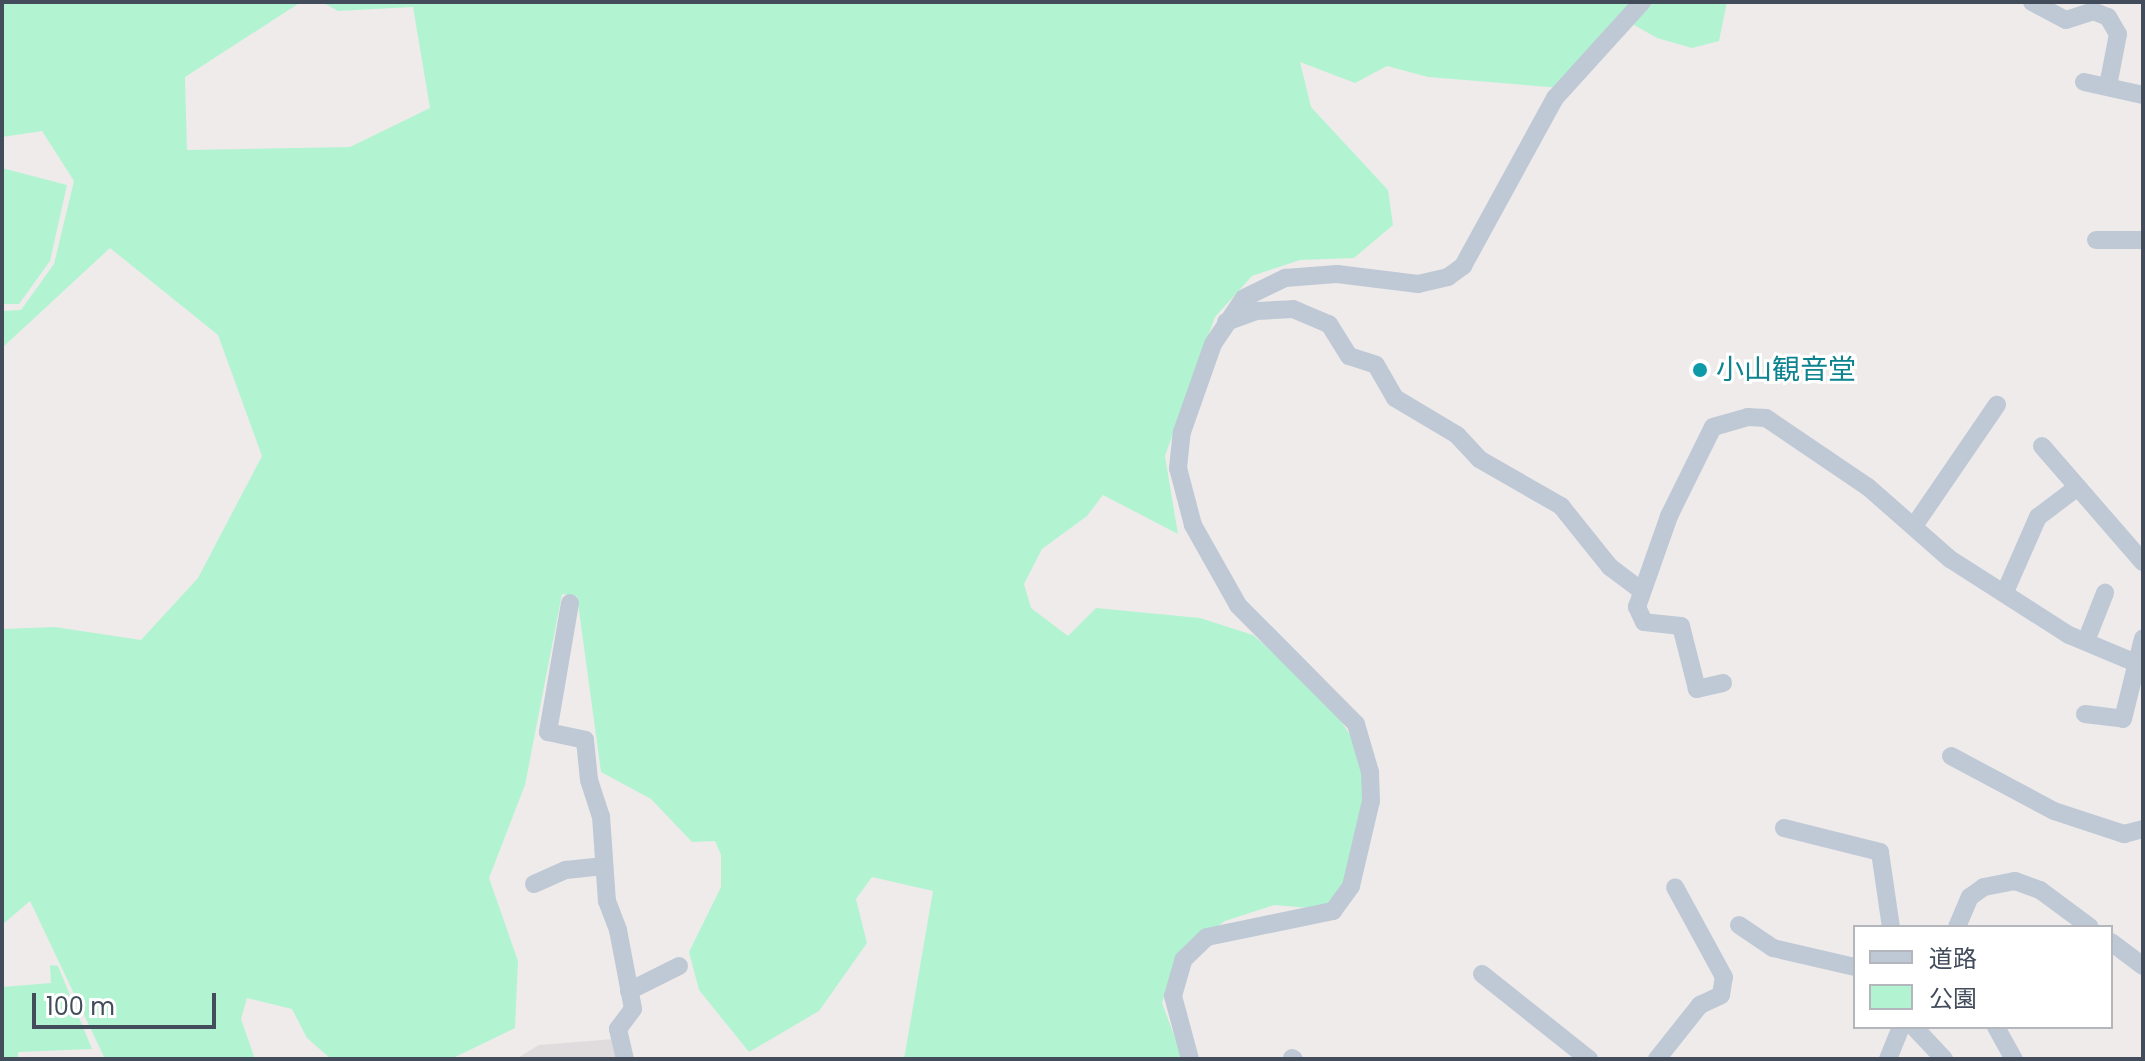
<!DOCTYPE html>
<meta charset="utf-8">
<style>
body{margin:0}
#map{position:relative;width:2145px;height:1061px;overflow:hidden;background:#efebeb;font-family:Poppins,"Noto Sans JP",sans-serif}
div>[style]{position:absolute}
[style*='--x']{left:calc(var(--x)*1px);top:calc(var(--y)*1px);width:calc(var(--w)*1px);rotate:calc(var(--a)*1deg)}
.education>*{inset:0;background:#e0dcdd}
.green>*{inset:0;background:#b2f4d2}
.minor>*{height:18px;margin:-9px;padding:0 9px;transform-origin:9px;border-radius:9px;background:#bfc9d5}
.dots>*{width:22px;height:22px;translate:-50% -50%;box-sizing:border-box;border:4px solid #fff;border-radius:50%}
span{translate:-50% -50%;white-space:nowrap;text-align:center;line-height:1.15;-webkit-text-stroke:6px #fff;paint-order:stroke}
.culture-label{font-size:28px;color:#0d838f}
.left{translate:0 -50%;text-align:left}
.frame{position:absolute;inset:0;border:4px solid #424c5b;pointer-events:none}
.legend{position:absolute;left:1853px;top:925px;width:260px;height:104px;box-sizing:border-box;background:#fff;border:2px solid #b3b7bd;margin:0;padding:10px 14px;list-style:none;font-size:24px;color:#424c5b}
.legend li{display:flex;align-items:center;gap:16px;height:40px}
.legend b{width:40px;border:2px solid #b3b7bd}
.scale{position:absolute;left:32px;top:993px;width:184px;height:36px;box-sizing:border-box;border:4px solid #424c5b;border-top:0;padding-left:10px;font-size:24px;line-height:28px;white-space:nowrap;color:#424c5b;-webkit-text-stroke:6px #fff;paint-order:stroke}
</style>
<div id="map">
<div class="education">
<div style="clip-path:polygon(614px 1039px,619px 1059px,516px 1059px,539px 1045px)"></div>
</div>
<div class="green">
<div style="clip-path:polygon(2px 2px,301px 2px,185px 77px,187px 150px,350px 147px,430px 108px,413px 7px,338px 11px,322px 2px,1727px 2px,1719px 41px,1692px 48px,1657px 38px,1622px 18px,1561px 88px,1428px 77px,1387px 66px,1355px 83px,1300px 62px,1311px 107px,1388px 190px,1393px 225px,1354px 258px,1300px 260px,1252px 276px,1215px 317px,1165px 456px,1178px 534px,1103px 495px,1087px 516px,1042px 549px,1024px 584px,1031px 608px,1068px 636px,1096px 608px,1200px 618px,1253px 635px,1326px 699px,1351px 736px,1367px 778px,1349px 879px,1322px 909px,1274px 905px,1225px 921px,1176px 956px,1162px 1003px,1183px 1059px,904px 1059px,933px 891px,872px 877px,856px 899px,867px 943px,819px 1011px,749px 1052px,699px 990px,689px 952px,721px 887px,721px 855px,715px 841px,692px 842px,651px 799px,601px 772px,577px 596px,562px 594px,525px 785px,489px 878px,518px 961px,515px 1028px,451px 1059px,331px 1059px,307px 1038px,292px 1009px,247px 998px,241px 1019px,255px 1059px,105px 1059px,30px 901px,2px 925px,2px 629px,55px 627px,141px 640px,198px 578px,262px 456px,218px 335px,110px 248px,2px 348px,2px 311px,21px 310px,54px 264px,74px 181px,42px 131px,2px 137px)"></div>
<div style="clip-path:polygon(2px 168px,67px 185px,50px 261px,19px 304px,2px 304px)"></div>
<div style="clip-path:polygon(50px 965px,58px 966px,92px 1049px,18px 1052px,18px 1059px,2px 1059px,2px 987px,51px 983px)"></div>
</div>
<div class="minor">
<div style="--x:2032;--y:2;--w:38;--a:28"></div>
<div style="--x:2066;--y:20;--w:28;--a:-18"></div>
<div style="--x:2093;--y:11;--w:16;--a:22"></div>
<div style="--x:2108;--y:17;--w:20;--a:60"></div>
<div style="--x:2118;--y:34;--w:53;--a:100.9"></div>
<div style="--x:2084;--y:82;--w:60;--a:12.4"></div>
<div style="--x:2096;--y:240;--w:47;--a:0"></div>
<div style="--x:1226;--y:322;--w:33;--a:-20"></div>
<div style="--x:1257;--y:311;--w:36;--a:-3"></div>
<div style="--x:1293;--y:309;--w:39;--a:23"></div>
<div style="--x:1329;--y:324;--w:38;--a:58"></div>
<div style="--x:1349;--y:356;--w:28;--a:18"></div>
<div style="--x:1376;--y:365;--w:38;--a:60"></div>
<div style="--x:1395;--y:398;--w:72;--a:30.8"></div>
<div style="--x:1457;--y:435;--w:33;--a:47"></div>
<div style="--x:1479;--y:459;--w:95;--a:29.8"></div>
<div style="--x:1561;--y:506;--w:78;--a:51.2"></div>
<div style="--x:1610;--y:567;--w:36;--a:37"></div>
<div style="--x:2042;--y:446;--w:154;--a:49"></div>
<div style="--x:1914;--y:526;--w:147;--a:-55.6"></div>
<div style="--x:2005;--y:592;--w:82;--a:-66.3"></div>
<div style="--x:2038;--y:517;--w:46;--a:-37.1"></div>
<div style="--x:570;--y:603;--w:131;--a:99.7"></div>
<div style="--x:548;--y:732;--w:38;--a:12"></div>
<div style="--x:585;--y:740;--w:40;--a:84.3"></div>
<div style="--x:589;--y:780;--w:38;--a:72"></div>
<div style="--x:601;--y:816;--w:85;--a:86"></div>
<div style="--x:607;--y:901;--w:31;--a:69"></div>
<div style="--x:618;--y:930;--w:80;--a:79.2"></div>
<div style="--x:633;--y:1009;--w:25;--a:127"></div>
<div style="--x:618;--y:1029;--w:31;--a:77"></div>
<div style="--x:2086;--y:641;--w:52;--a:-68.4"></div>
<div style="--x:1723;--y:683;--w:27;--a:167"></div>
<div style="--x:1697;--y:689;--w:65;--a:-104.3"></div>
<div style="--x:1681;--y:626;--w:37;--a:-174"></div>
<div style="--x:1644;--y:622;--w:17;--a:-115"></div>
<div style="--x:1637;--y:607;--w:96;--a:-70.6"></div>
<div style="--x:1669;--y:516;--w:99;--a:-63.7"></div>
<div style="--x:1713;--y:427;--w:36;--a:-16"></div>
<div style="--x:1748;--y:417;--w:18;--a:3"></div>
<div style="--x:1766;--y:418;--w:123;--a:34.1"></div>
<div style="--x:1868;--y:487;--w:109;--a:41.3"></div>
<div style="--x:1950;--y:559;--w:141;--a:32.6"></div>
<div style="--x:2069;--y:635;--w:80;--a:22.7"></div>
<div style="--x:2085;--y:714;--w:38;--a:7"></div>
<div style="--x:2123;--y:719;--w:83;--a:-76.1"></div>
<div style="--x:1951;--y:756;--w:117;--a:28.1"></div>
<div style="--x:2054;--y:811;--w:74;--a:18.2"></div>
<div style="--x:2124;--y:834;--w:20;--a:-15"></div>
<div style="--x:1784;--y:828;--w:99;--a:14"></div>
<div style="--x:1880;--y:852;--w:76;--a:81.7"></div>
<div style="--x:534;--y:884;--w:35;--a:-24"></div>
<div style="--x:566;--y:870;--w:38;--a:-6"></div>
<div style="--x:1739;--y:925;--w:41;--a:34.1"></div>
<div style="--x:1773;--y:948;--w:84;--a:13"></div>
<div style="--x:1957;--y:927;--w:33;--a:-67"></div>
<div style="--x:1970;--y:897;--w:17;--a:-36"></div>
<div style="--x:1984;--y:887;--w:32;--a:-11"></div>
<div style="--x:2015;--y:881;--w:27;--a:20"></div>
<div style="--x:2040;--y:890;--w:62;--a:36.5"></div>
<div style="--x:2111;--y:942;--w:40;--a:37"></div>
<div style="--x:1482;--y:974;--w:137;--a:38.5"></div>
<div style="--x:629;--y:991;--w:56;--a:-26.6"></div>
<div style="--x:1914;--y:1027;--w:44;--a:46.8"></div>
<div style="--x:1996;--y:1027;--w:37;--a:61"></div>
<div style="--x:1292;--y:1058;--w:2;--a:27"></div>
<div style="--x:1190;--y:1059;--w:65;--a:-105.1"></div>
<div style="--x:1173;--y:996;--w:37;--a:-74"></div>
<div style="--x:1183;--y:960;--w:33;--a:-44"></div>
<div style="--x:1207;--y:937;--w:129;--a:-11.7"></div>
<div style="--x:1333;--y:911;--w:31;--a:-54"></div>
<div style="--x:1351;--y:886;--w:87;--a:-76.8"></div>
<div style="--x:1371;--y:801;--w:29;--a:-92"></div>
<div style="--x:1370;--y:772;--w:50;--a:-106.3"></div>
<div style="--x:1356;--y:724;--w:168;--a:-134.8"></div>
<div style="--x:1238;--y:605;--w:92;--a:-119.4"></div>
<div style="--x:1193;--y:525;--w:59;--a:-104.7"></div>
<div style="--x:1178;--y:468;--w:36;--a:-84"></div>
<div style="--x:1182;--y:432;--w:93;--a:-70.6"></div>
<div style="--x:1213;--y:344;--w:55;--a:-56"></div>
<div style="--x:1244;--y:298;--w:46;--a:-26"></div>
<div style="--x:1285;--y:278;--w:52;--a:-4.4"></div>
<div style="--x:1337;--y:274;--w:82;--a:7"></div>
<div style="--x:1418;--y:284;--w:31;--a:-13"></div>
<div style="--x:1448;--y:277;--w:19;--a:-36"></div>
<div style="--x:1463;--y:266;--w:192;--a:-61.3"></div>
<div style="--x:1555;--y:98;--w:130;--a:-47.8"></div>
<div style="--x:1657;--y:1059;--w:69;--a:-51.5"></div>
<div style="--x:1700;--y:1005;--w:23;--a:-25"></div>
<div style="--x:1721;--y:995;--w:18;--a:-81"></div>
<div style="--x:1724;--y:977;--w:102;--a:-118.6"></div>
<div style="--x:1888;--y:1059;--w:35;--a:-68"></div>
</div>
<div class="dots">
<div style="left:1700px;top:370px;background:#0f9aa8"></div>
</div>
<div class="culture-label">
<span class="left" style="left:1716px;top:370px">小山観音堂</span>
</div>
<div class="frame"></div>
<ul class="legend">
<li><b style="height:10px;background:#bfc9d5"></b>道路</li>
<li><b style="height:22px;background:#b2f4d2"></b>公園</li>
</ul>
<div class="scale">100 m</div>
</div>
